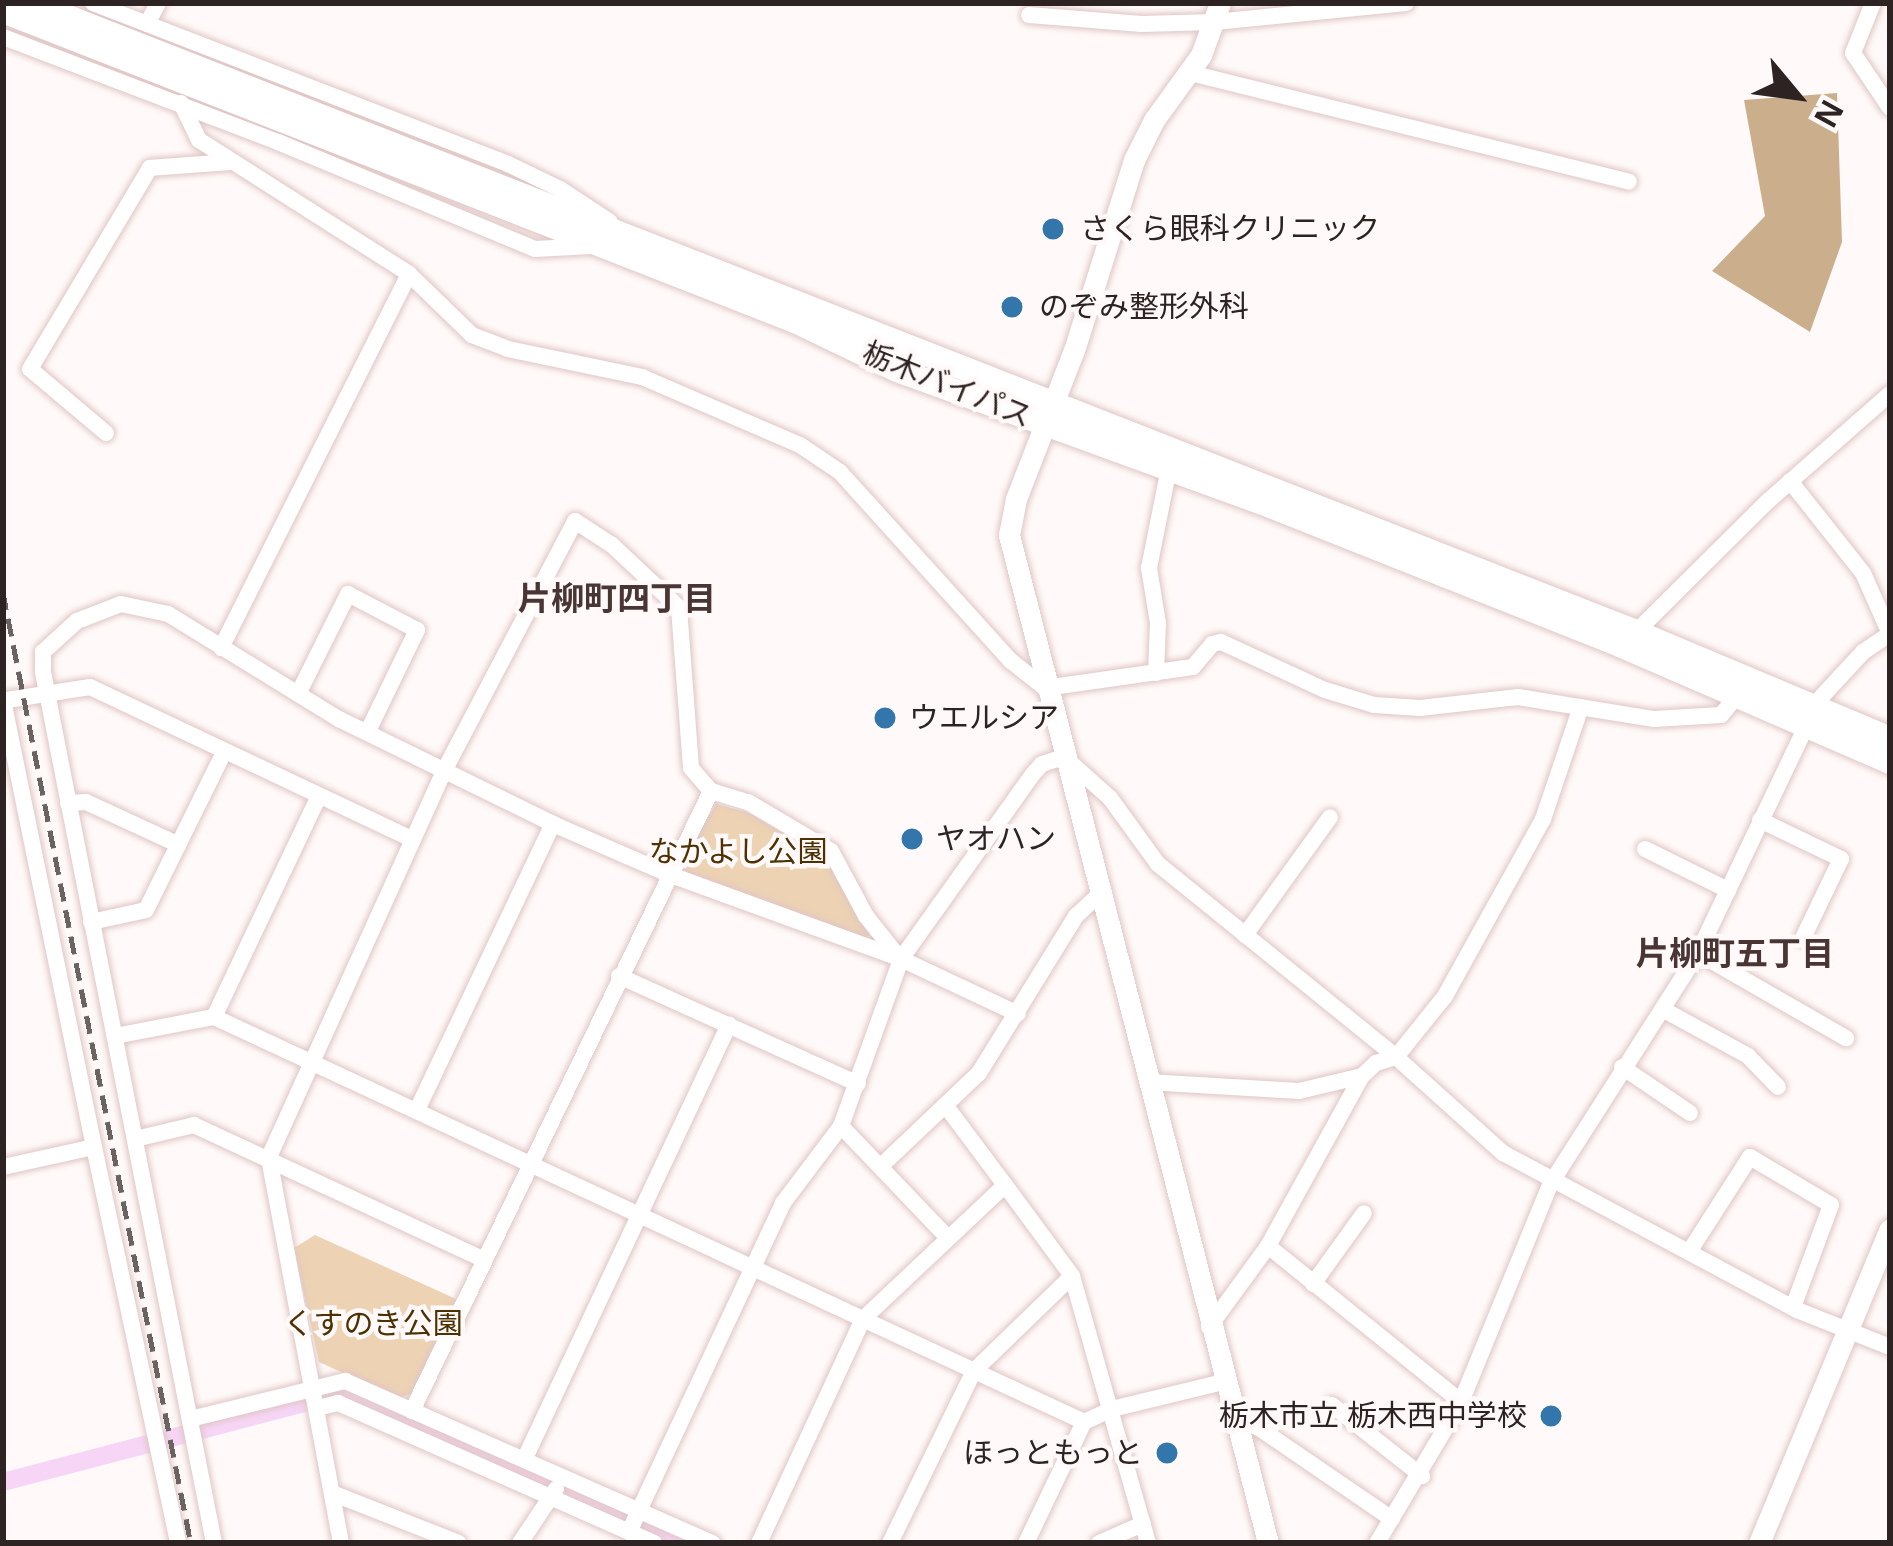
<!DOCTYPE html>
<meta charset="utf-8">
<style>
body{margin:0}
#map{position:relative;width:1893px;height:1546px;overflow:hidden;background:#fffaf9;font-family:Helvetica,"Noto Sans JP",sans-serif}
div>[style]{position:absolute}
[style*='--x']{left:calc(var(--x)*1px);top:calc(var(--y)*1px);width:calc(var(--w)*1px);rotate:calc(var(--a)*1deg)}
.green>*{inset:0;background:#edd3b3}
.forest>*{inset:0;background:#cbaf8c}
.canal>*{height:18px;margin:-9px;padding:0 9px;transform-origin:9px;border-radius:9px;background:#f7d5f7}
.roads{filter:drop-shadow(0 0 3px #e0c6c5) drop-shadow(0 0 3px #e0c6c5)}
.minor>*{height:16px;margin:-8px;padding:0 8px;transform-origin:8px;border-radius:8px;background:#fff}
.tertiary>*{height:21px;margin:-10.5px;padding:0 10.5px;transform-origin:10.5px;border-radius:10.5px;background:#fff}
.secondary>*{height:24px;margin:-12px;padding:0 12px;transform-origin:12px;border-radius:12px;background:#fff}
.rail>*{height:4.5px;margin-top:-2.25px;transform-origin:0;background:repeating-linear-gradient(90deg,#6b6362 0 18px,transparent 0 27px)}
.dots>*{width:33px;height:33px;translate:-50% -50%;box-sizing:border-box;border:6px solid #fffaf9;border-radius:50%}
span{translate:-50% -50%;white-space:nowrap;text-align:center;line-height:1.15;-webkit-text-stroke:9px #fffaf9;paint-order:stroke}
.poi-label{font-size:30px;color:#2d2323}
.left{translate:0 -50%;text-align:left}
.right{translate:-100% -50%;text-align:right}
.street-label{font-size:30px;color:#2d2323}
.park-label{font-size:30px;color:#4d3102}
.neighbourhood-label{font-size:33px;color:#493534;font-weight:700}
.frame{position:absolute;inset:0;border:6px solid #2d2323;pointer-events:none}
.north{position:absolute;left:1737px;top:36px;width:120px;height:120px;-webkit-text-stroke:9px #fffaf9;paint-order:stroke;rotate:119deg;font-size:33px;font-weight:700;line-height:48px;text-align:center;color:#2d2323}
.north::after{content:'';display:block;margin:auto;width:42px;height:54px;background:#2d2323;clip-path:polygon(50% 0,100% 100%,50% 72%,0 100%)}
</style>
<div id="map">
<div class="green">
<div style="clip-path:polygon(716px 804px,747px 812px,828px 859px,870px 933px,864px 940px,687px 874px,683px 865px,688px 849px)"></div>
<div style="clip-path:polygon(315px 1235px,456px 1299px,411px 1394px,399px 1398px,319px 1362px,294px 1248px)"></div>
</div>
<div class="forest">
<div style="clip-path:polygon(1837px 93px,1842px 242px,1810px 332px,1712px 271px,1765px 216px,1744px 100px)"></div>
</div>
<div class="canal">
<div style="--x:3;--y:1482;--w:351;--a:-14.7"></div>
<div style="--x:343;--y:1393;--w:371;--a:23.9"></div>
</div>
<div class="roads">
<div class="minor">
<div style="--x:93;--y:3;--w:445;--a:21.2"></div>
<div style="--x:508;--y:164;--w:58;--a:25.7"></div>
<div style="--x:560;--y:189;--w:60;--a:33.4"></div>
<div style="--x:1873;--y:3;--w:54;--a:111.8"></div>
<div style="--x:1853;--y:53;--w:66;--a:56.1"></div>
<div style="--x:1029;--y:15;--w:113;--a:4.6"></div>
<div style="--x:1142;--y:24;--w:73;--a:-1.6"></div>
<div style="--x:1215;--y:22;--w:192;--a:-5.7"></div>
<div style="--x:147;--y:24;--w:24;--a:-62"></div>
<div style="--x:3;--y:37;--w:294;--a:20.9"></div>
<div style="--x:278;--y:142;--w:278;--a:22.6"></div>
<div style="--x:535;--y:249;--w:56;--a:-3.1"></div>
<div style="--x:1190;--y:73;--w:452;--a:13.9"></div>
<div style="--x:181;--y:103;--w:41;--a:64.1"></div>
<div style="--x:199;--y:140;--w:249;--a:32.5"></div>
<div style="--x:409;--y:274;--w:88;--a:44.1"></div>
<div style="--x:472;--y:335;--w:39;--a:21"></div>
<div style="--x:508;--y:349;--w:137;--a:11.8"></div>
<div style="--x:642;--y:377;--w:172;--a:23.3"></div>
<div style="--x:800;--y:445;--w:48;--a:34"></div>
<div style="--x:840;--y:472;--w:255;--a:47.9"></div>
<div style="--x:1011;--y:661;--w:43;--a:38.5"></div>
<div style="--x:1045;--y:688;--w:149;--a:-8.1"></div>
<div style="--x:1193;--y:667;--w:30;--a:-50"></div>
<div style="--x:1212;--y:644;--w:9;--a:-13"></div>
<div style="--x:1221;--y:642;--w:115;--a:24.8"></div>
<div style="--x:1325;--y:690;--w:51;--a:17"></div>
<div style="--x:1374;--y:705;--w:46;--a:3.7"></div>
<div style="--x:1420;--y:708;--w:99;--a:-6.4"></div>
<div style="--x:1518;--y:697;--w:138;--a:9.2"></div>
<div style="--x:1654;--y:719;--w:67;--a:-3.4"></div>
<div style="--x:1721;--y:715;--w:26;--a:-50"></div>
<div style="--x:106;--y:433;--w:99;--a:-139.9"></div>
<div style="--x:30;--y:369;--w:234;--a:-59.2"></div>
<div style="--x:150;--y:168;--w:79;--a:-4.3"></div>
<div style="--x:1790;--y:481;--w:117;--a:51.6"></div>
<div style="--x:1863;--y:573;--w:67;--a:66.1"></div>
<div style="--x:1636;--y:632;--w:186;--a:-44.8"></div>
<div style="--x:1768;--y:501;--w:162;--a:-41.3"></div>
<div style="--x:221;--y:648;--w:419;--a:-63.3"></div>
<div style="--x:1156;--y:673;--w:50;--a:-87.7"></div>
<div style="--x:1158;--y:623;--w:56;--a:-99.3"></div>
<div style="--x:1149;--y:568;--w:102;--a:-78.7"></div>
<div style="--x:298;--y:694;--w:112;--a:-63.4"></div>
<div style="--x:348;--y:594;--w:78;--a:27.6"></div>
<div style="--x:417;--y:630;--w:112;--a:115.9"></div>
<div style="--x:3;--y:700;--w:456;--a:78.5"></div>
<div style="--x:7;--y:700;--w:84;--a:-8.9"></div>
<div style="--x:90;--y:687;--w:357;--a:25.3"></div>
<div style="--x:1813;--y:706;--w:74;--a:-47.2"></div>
<div style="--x:1863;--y:652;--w:32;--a:-34"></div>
<div style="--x:318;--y:798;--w:242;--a:115.4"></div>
<div style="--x:214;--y:1017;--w:960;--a:24.96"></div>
<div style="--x:68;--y:803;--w:18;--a:-3"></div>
<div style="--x:86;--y:802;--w:102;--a:24.8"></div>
<div style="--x:1760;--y:820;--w:90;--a:25.7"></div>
<div style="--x:1841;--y:859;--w:88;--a:115.7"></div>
<div style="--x:1645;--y:849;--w:93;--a:26.3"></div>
<div style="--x:91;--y:922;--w:56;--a:-12.3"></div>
<div style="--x:146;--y:910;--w:176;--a:-63.7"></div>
<div style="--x:1245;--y:935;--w:145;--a:-54.2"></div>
<div style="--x:1698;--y:953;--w:171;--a:29.9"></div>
<div style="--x:619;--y:976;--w:262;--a:24.3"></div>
<div style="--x:1664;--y:1010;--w:96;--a:28.7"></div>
<div style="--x:1748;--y:1056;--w:43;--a:45.9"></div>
<div style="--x:115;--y:1036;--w:101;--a:-10.9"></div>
<div style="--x:1622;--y:1067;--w:82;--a:34.1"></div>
<div style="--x:1148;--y:1082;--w:151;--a:3.4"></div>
<div style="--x:1299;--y:1091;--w:65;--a:-13.4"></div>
<div style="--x:1362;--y:1076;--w:19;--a:-43"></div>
<div style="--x:1376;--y:1063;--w:21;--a:-17"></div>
<div style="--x:1396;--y:1057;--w:78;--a:-51.2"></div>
<div style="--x:1445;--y:996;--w:202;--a:-61"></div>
<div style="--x:1543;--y:819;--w:118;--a:-71.3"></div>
<div style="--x:417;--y:1110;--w:317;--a:-64.6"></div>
<div style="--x:841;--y:1126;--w:155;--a:46.3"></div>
<div style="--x:135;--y:1139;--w:61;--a:-13.3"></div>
<div style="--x:194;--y:1125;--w:319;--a:24.9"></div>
<div style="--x:881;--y:1166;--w:135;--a:-43.5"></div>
<div style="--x:979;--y:1073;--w:185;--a:-58.3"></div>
<div style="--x:1076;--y:916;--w:33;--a:-43"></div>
<div style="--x:3;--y:1167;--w:93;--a:-12.4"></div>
<div style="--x:94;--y:1147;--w:405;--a:78"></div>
<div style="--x:1005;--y:1185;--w:113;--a:53.6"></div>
<div style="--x:1072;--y:1276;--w:278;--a:74.1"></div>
<div style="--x:1268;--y:1246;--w:248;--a:38.9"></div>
<div style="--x:1689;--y:1252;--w:113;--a:-57.3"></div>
<div style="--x:1750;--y:1157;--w:94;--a:30.7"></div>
<div style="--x:1831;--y:1205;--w:109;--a:110.4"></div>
<div style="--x:1313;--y:1284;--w:87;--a:-54.3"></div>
<div style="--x:1209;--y:1327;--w:100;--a:-53.9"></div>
<div style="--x:1268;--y:1246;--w:194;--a:-61.1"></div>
<div style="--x:1332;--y:1405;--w:115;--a:38.3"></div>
<div style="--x:317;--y:1408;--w:22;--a:-13"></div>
<div style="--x:338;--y:1403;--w:346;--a:23.9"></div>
<div style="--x:412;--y:1411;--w:688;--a:-64.25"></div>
<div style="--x:1233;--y:1418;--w:28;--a:21"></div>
<div style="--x:1259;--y:1428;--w:161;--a:34.4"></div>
<div style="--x:190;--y:1419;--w:160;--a:-13.8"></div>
<div style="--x:345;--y:1381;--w:402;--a:23.8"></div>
<div style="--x:525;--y:1458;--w:479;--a:-64.8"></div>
<div style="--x:332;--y:1493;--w:136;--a:21.5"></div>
<div style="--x:629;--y:1532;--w:363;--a:-64.9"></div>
<div style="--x:783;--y:1203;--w:96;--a:-53"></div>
<div style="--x:841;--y:1126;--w:177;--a:-70.2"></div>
<div style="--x:901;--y:959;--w:227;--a:-54.5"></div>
<div style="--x:1033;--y:774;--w:13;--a:-48"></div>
<div style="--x:1042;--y:764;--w:23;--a:-18"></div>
<div style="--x:1064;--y:757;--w:62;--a:41.7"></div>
<div style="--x:1110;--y:798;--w:82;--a:54"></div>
<div style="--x:1158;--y:864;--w:306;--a:39"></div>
<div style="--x:1396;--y:1057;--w:144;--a:41.9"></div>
<div style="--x:1503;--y:1153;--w:333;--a:28.1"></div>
<div style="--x:1797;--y:1310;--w:100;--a:21.7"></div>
<div style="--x:214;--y:1543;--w:888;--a:-101.11"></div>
<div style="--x:43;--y:672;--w:20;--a:-90"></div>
<div style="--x:43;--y:652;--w:46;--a:-42.4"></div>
<div style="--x:77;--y:621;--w:47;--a:-21.1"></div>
<div style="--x:121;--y:604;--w:48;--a:12"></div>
<div style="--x:168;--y:614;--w:201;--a:31.6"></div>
<div style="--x:339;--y:719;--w:238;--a:26.1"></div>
<div style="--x:553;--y:824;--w:125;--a:23.5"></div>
<div style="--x:668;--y:874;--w:248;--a:20"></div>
<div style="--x:901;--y:959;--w:129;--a:25.2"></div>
<div style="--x:341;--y:1543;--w:393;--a:-100.6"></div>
<div style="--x:269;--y:1157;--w:426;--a:-65.6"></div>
<div style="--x:445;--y:769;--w:280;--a:-62.3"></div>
<div style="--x:575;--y:521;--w:44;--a:33"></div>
<div style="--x:612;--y:545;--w:92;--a:43.2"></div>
<div style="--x:679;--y:608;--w:160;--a:85.7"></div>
<div style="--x:691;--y:768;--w:30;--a:49"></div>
<div style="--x:711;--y:791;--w:39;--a:17"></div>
<div style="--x:748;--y:802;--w:96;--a:30.6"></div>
<div style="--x:831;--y:851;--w:74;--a:61.7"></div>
<div style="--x:866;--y:916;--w:50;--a:51.5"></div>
<div style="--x:520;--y:1543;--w:65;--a:-56.3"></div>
<div style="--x:759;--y:1543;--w:247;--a:-65.1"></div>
<div style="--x:863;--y:1319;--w:195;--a:-43.3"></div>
<div style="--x:1005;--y:1185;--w:99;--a:-126.8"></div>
<div style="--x:890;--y:1543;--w:191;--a:-64"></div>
<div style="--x:974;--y:1371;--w:136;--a:-44.1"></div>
<div style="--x:1026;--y:1543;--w:134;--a:-64.4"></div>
<div style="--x:1084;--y:1422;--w:31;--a:-25"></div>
<div style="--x:1112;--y:1409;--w:115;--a:-13.6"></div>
<div style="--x:1099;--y:1543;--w:48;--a:-23.4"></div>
<div style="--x:1377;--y:1543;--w:164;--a:-59.2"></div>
<div style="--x:1461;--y:1402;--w:237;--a:-67.7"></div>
<div style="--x:1551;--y:1183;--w:273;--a:-57.4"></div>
<div style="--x:1698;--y:953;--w:254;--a:-64.5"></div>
</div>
<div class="tertiary">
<div style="--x:1220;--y:3;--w:55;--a:110.1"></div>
<div style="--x:1201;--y:55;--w:80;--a:125.9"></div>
<div style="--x:1154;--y:120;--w:45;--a:116.6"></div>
<div style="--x:1134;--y:160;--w:199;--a:107.5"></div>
<div style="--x:1074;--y:350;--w:160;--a:111.3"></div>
<div style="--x:1016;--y:499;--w:37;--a:101"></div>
<div style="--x:1009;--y:535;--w:1041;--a:75.59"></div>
<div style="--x:1759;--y:1543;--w:340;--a:-67.4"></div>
</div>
<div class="secondary">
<div style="--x:32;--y:3;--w:1723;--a:21.41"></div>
<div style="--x:1636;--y:632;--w:276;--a:22.8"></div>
<div style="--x:3;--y:11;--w:851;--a:21.38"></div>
<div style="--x:795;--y:321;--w:113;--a:25.7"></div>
<div style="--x:897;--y:370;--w:400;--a:20"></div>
<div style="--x:1273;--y:507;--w:376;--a:21.7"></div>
<div style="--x:1622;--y:646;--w:292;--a:23.4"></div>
</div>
</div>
<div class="rail">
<div style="--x:3;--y:592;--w:969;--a:78.82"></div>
</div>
<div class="dots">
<div style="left:1053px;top:229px;background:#3276ac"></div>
<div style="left:1012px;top:307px;background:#3276ac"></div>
<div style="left:885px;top:718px;background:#3276ac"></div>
<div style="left:912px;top:839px;background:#3276ac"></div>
<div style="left:1551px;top:1416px;background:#3276ac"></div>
<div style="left:1167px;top:1453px;background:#3276ac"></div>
</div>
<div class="poi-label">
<span class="left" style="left:1080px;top:229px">さくら眼科クリニック</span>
<span class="left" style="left:1039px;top:307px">のぞみ整形外科</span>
<span class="left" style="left:909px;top:718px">ウエルシア</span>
<span class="left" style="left:936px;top:839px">ヤオハン</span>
<span class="right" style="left:1527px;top:1416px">栃木市立 栃木西中学校</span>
<span class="right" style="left:1143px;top:1453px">ほっともっと</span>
</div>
<div class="street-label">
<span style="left:947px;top:385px;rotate:22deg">栃木バイパス</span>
</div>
<div class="park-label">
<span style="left:738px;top:852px">なかよし公園</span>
<span style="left:373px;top:1324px">くすのき公園</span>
</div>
<div class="neighbourhood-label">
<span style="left:617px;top:599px">片柳町四丁目</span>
<span style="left:1735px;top:954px">片柳町五丁目</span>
</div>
<div class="frame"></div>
<div class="north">N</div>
</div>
